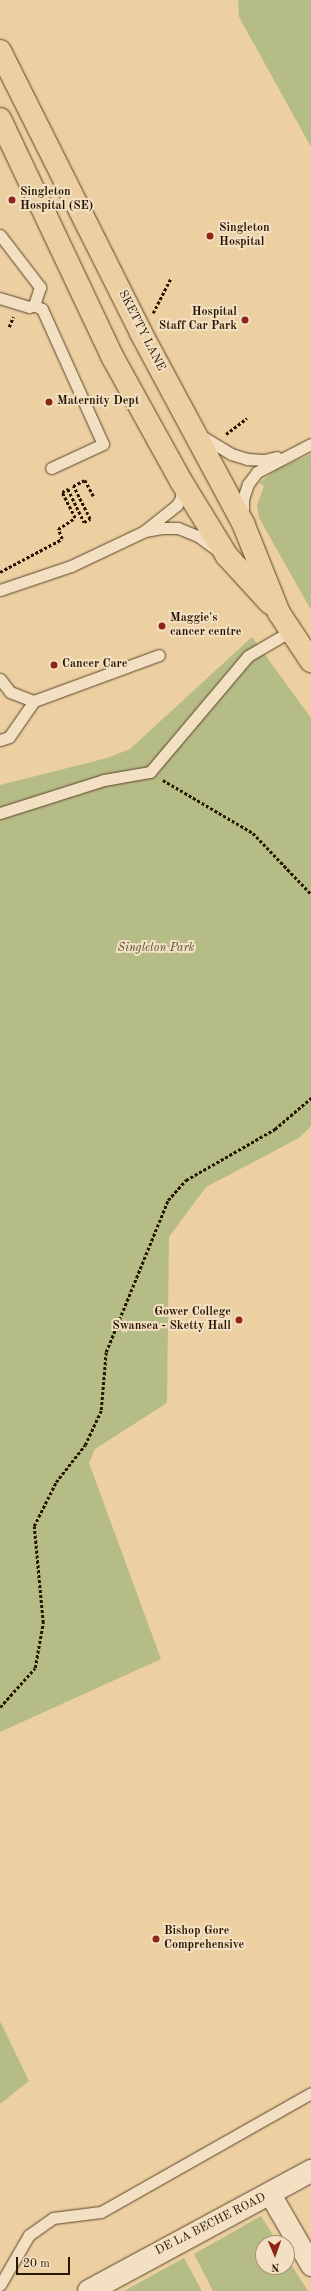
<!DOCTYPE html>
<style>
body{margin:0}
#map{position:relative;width:311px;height:2291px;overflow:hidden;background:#edd0a2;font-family:"Old Standard TT",serif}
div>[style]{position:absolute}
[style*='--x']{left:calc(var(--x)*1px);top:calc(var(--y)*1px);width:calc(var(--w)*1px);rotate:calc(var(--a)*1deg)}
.green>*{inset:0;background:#b6bc86}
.path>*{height:2.5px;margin-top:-1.25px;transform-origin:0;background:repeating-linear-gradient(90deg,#281600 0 3px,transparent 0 5px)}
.roads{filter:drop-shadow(0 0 1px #594428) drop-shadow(0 0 1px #594428)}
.service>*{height:11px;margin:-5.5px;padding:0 5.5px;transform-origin:5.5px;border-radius:5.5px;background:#f3e0c3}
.minor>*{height:21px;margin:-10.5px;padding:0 10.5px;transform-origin:10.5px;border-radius:10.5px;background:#f3e0c3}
.tertiary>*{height:22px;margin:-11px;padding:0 11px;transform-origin:11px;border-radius:11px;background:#f3e0c3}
.primary>*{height:22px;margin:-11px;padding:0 11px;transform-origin:11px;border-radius:11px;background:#edd0a2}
.dots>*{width:11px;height:11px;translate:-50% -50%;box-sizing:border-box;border:2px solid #f3e0c3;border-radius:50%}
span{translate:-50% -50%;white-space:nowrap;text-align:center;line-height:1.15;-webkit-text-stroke:4px #f3e0c3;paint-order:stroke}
.poi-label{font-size:12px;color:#281600;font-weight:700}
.left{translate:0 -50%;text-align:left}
.right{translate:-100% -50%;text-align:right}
.street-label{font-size:12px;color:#281600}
.park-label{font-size:12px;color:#534828;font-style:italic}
.north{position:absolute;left:255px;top:2235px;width:40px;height:40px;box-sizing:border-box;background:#f3e0c3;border:1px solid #a28f75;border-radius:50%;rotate:178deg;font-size:11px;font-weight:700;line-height:16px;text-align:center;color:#281600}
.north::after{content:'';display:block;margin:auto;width:14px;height:18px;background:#8f2418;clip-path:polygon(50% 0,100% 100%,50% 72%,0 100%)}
.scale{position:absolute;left:16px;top:2257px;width:54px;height:18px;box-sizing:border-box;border:2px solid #281600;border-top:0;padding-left:5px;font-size:12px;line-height:14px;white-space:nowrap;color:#281600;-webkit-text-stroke:3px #f3e0c3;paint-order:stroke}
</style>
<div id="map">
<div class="green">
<div style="clip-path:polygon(238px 0,311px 0,311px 147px,239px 17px)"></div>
<div style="clip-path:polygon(311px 454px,311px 610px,259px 518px,257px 505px,264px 486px,259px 483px,277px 469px)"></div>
<div style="clip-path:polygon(252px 637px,311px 718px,311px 1126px,299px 1138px,206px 1187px,169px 1237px,167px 1403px,95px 1449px,89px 1463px,161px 1659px,0 1732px,0 785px,107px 758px,130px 749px)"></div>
<div style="clip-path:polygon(0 2021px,29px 2081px,0 2104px)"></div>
<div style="clip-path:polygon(261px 2216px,278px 2243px,263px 2243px,263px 2267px,287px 2267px,287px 2258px,308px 2291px,213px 2291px,194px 2254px)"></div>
<div style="clip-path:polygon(184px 2258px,202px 2291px,124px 2291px)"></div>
</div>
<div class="path">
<div style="--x:153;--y:313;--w:38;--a:-63"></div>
<div style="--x:9;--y:327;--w:11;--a:-68"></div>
<div style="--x:226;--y:434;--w:26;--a:-37"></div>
<div style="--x:0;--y:572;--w:70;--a:-28"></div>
<div style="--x:62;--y:539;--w:11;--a:-112"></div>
<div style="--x:58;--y:529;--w:20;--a:-33"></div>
<div style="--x:75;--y:518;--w:29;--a:-117"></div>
<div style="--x:62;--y:492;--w:7;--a:-27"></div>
<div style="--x:68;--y:489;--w:37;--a:64"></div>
<div style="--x:84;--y:522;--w:7;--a:-27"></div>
<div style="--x:90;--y:519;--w:37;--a:-117"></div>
<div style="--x:73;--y:486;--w:13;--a:-27"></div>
<div style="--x:85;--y:480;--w:19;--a:62"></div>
<div style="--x:163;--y:780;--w:104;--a:30.5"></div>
<div style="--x:253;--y:833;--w:84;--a:46.4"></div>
<div style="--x:0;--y:1707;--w:52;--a:-48.1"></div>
<div style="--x:35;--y:1668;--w:46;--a:-79.9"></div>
<div style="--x:43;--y:1623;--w:97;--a:-95.3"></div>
<div style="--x:34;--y:1526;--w:49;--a:-63.4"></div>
<div style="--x:56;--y:1482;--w:47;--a:-51.9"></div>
<div style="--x:85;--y:1445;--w:38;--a:-65"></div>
<div style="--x:101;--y:1410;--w:58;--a:-85.1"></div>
<div style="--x:106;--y:1352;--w:164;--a:-67.8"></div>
<div style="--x:168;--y:1200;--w:27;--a:-48"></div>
<div style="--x:186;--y:1180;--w:103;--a:-29.8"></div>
<div style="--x:275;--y:1129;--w:48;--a:-40.7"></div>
</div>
<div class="roads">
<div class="service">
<div style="--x:0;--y:235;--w:66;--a:52.4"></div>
<div style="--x:40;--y:287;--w:19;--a:108"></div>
<div style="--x:34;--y:305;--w:5;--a:158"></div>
<div style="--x:29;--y:307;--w:30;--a:-163"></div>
<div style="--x:34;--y:305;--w:9;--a:27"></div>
<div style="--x:42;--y:309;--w:148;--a:65.7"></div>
<div style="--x:103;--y:444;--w:57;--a:155.2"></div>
<div style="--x:203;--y:437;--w:33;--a:31"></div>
<div style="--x:231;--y:454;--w:17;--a:17"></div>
<div style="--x:247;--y:459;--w:17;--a:3"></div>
<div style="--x:264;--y:460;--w:13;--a:-13"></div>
<div style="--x:243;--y:514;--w:15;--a:-90"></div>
<div style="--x:243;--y:499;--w:16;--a:-72"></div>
<div style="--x:248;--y:484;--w:15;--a:-53"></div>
<div style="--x:257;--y:472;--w:61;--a:-27.4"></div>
<div style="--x:145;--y:531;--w:17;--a:-10"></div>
<div style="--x:162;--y:528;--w:16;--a:0"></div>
<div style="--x:178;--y:528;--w:22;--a:22"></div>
<div style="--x:198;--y:536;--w:22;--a:36"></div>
<div style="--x:0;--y:590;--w:75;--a:-18.7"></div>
<div style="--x:71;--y:566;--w:80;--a:-25.3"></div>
<div style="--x:143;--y:532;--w:43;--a:-38.5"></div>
<div style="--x:177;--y:505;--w:8;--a:-60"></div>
<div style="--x:181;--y:498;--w:12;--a:-85"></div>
<div style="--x:0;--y:679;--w:16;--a:52"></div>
<div style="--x:10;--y:692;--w:26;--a:21"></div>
<div style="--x:34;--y:701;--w:133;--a:-20.2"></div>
<div style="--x:0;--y:740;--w:9;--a:-18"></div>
<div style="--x:9;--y:737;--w:44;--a:-55.2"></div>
<div style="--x:0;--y:813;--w:109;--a:-17.6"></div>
<div style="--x:104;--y:780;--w:47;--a:-9.9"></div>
<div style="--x:150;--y:772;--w:152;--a:-49.8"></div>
<div style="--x:248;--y:656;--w:50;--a:-30.2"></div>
<div style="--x:0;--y:2285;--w:58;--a:-59.9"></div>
<div style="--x:29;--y:2235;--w:29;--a:-35"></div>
<div style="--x:53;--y:2218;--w:48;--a:-7.1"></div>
<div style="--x:101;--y:2212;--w:241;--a:-29.5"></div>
</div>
<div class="minor">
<div style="--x:270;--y:2194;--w:82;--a:60"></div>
</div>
<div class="tertiary">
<div style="--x:89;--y:2291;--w:252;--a:-28.4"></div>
</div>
<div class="primary">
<div style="--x:0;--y:51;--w:315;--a:63.4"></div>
<div style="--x:141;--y:333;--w:216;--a:61.8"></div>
<div style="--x:243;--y:523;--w:97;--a:68.2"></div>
<div style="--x:279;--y:613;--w:58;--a:56.3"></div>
<div style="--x:0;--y:119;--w:264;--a:64.7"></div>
<div style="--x:113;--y:358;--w:141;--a:61.1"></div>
<div style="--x:181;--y:481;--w:88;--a:58.5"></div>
<div style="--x:227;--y:556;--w:64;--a:47.5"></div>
</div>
</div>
<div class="dots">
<div style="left:12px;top:200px;background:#8f2418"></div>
<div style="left:210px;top:236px;background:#8f2418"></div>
<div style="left:245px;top:320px;background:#8f2418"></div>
<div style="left:49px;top:402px;background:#8f2418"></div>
<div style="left:162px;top:626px;background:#8f2418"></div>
<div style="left:54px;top:665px;background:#8f2418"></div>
<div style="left:239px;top:1320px;background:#8f2418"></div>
<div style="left:156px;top:1939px;background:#8f2418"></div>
</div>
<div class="poi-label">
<span class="left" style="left:20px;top:200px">Singleton<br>Hospital (SE)</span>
<span class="left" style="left:219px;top:236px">Singleton<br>Hospital</span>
<span class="right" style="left:237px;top:320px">Hospital<br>Staff Car Park</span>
<span class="left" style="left:57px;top:402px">Maternity Dept</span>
<span class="left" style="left:170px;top:626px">Maggie's<br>cancer centre</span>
<span class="left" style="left:62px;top:665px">Cancer Care</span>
<span class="right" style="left:231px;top:1320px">Gower College<br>Swansea - Sketty Hall</span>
<span class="left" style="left:164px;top:1939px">Bishop Gore<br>Comprehensive</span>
</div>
<div class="street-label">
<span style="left:141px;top:331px;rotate:63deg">SKETTY LANE</span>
<span style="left:211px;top:2225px;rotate:-27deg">DE LA BECHE ROAD</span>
</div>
<div class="park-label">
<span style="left:156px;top:949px">Singleton Park</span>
</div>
<div class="north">N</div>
<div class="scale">20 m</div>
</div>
